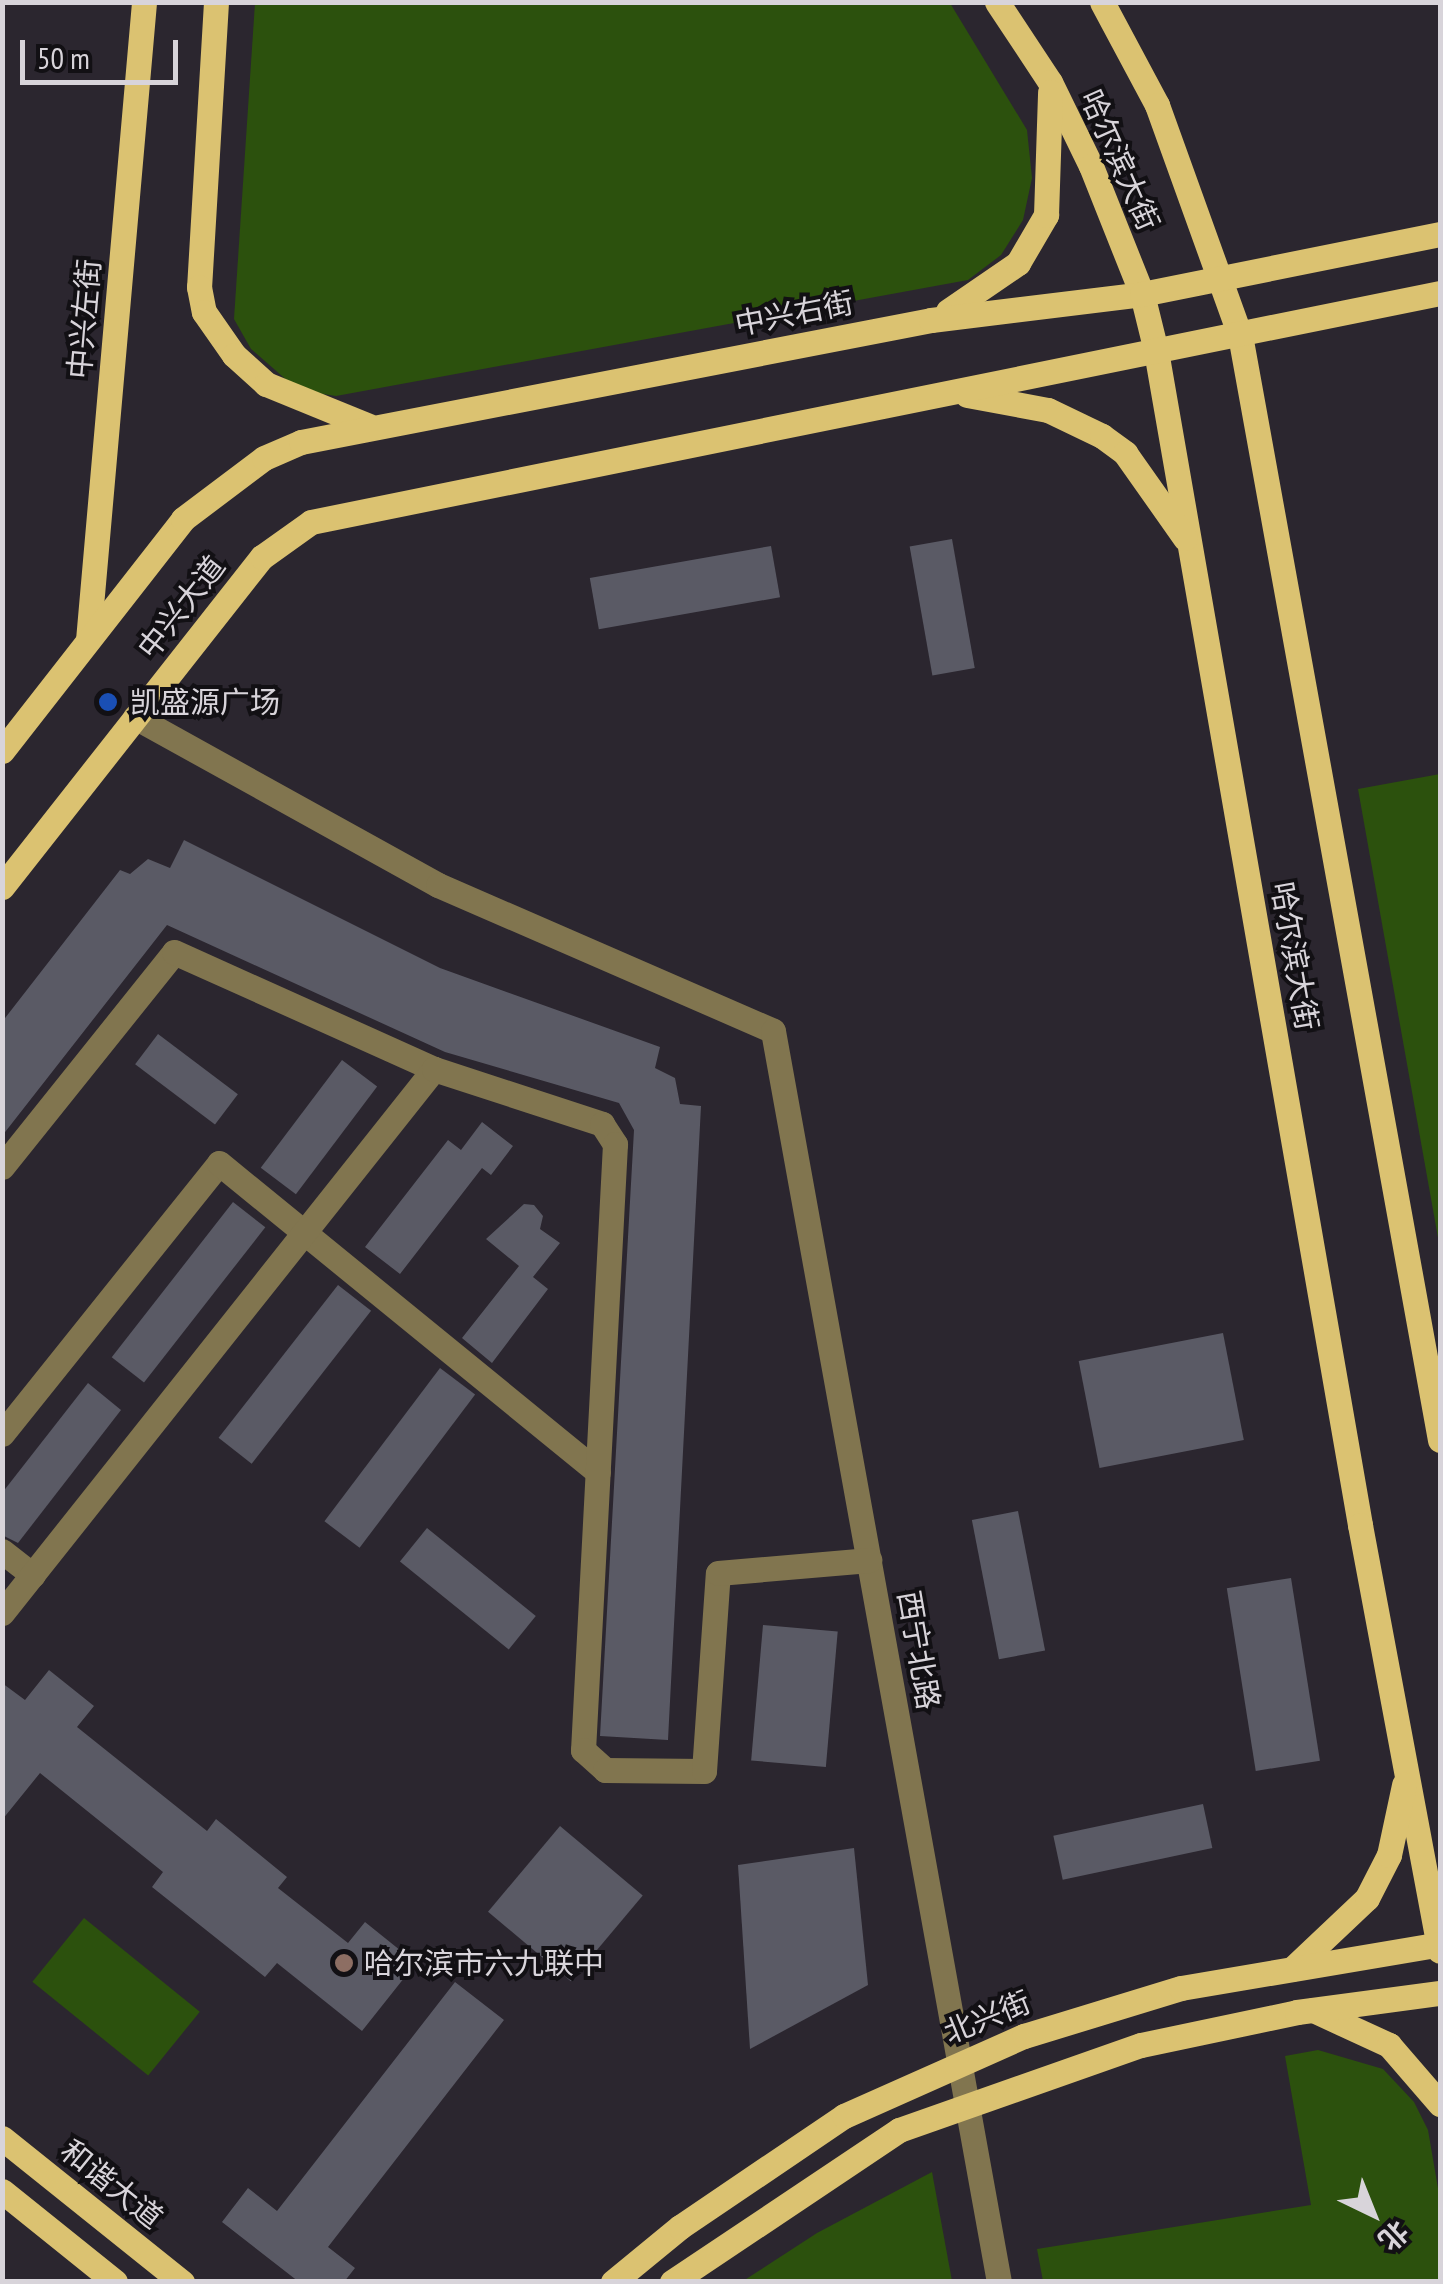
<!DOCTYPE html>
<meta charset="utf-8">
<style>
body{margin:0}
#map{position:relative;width:1443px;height:2284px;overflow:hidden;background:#2b262f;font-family:"PT Sans Narrow","Noto Sans SC",sans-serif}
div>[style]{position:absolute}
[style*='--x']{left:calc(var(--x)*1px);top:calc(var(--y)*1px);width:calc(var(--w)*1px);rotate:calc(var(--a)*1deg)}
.green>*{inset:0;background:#2c510d;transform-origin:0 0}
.building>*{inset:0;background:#5a5a65;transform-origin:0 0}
.minor>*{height:25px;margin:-12.5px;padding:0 12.5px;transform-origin:12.5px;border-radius:12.5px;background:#81754f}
.major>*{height:25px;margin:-12.5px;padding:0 12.5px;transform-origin:12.5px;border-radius:12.5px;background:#dbc271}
.dots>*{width:28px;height:28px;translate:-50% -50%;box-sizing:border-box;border:5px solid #121014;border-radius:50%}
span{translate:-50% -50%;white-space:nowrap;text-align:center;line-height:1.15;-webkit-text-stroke:8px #121014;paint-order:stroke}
.street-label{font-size:30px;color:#d8d4da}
.poi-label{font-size:30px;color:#d8d4da}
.left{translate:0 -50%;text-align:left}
.frame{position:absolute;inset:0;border:5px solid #d8d4da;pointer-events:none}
.north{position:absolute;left:1323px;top:2164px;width:100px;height:100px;-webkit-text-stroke:8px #121014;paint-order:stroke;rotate:137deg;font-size:28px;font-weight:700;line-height:40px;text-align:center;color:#d8d4da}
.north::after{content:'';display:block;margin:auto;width:35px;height:45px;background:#d8d4da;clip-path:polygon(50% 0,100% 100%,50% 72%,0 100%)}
.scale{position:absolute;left:20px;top:40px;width:158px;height:45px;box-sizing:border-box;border:5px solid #d8d4da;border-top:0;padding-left:12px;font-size:30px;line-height:35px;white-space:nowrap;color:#d8d4da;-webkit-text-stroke:8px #121014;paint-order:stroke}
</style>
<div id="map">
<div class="green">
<div style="clip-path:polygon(255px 3px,950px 3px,1027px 130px,1032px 178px,1023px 220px,1001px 255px,968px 280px,336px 396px,298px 390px,251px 349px,234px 319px)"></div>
<div style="clip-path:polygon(1440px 774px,1440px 1249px,1358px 789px)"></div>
<div style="left:84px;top:1918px;width:149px;height:82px;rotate:39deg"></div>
<div style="clip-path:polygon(1318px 2050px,1383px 2069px,1414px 2102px,1428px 2130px,1440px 2200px,1440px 2281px,1043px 2281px,1037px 2249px,1311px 2205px,1285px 2056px)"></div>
<div style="clip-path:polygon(932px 2172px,952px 2281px,743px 2281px,817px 2233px)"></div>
</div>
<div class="building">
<div style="left:952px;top:539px;width:131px;height:43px;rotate:80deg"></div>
<div style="left:771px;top:546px;width:52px;height:184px;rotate:80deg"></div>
<div style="clip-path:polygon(184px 840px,440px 968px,660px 1047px,655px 1068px,675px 1078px,680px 1104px,701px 1106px,668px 1740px,600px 1736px,634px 1130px,619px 1103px,445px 1052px,167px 925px,2px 1136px,2px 1022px,120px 870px,130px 874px,148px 859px,170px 868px)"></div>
<div style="left:158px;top:1034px;width:100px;height:38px;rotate:37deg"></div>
<div style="left:342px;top:1060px;width:44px;height:135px;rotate:37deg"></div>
<div style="clip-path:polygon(482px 1122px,513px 1146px,491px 1175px,482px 1168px,400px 1274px,365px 1247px,448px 1140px,461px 1150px)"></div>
<div style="left:233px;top:1202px;width:41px;height:197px;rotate:38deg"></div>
<div style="clip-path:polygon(524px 1204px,534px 1205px,543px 1216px,540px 1229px,560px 1243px,533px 1277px,548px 1289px,492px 1363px,462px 1338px,519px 1266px,486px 1239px)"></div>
<div style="left:338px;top:1285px;width:42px;height:194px;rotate:38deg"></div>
<div style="left:1223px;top:1333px;width:109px;height:147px;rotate:79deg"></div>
<div style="left:440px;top:1368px;width:44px;height:192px;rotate:37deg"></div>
<div style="clip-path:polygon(88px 1383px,121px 1410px,18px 1543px,2px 1535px,2px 1493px)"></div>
<div style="left:1018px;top:1511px;width:142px;height:47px;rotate:79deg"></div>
<div style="left:427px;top:1528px;width:140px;height:43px;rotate:39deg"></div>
<div style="left:1291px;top:1578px;width:185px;height:65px;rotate:81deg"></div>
<div style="left:763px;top:1625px;width:75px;height:136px;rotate:5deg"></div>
<div style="clip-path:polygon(49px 1670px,94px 1706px,77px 1727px,207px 1831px,216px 1819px,287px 1877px,278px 1888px,348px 1943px,365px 1922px,416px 1963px,362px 2031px,277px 1963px,265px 1977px,152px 1887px,163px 1872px,40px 1773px,2px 1820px,2px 1683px,25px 1700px)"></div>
<div style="left:1203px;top:1804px;width:45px;height:153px;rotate:78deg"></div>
<div style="left:560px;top:1826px;width:108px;height:112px;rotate:40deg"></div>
<div style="clip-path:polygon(854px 1848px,868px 1985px,750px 2049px,738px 1865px)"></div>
<div style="clip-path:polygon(455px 1982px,504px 2020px,328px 2247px,355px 2268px,344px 2282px,299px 2282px,222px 2222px,248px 2188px,277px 2211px)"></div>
</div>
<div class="minor">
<div style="--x:135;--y:717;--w:346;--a:29"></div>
<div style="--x:438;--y:885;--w:365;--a:23.5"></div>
<div style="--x:773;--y:1031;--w:1271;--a:79.76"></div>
<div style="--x:2;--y:1167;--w:275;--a:-51.3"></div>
<div style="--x:174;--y:952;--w:285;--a:24.2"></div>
<div style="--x:2;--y:1434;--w:347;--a:-51.3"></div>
<div style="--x:219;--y:1163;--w:489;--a:39.2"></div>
<div style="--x:2;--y:1551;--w:39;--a:38"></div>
<div style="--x:2;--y:1613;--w:695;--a:-51.55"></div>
<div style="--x:434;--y:1069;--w:177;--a:18.1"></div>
<div style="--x:602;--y:1124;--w:24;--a:57"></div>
<div style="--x:615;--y:1144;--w:607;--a:93.02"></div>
<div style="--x:583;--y:1750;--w:30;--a:42"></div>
<div style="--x:605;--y:1770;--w:99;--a:0.6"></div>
<div style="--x:704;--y:1771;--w:198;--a:-86"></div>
<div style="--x:718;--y:1573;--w:152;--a:-4.9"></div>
</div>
<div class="major">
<div style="--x:216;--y:2;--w:286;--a:93.4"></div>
<div style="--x:199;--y:287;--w:25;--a:79"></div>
<div style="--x:204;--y:312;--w:52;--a:55.1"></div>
<div style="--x:234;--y:355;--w:43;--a:42.2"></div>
<div style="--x:266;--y:384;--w:111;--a:22.2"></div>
<div style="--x:997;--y:2;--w:96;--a:56.5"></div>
<div style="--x:1050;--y:82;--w:93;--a:64"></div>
<div style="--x:1091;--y:166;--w:138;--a:68.3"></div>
<div style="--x:1142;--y:294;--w:59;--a:76.2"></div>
<div style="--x:1156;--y:351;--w:1192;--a:80.14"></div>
<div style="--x:1360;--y:1525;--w:433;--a:79.4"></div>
<div style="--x:1102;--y:2;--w:117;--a:61.9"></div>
<div style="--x:1157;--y:105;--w:245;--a:70.2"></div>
<div style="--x:1240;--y:335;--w:1123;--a:79.74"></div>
<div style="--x:948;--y:311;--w:85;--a:-34.4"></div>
<div style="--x:1018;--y:263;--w:56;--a:-59.7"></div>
<div style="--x:1046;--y:215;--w:123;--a:-88.1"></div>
<div style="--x:967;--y:395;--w:82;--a:10.5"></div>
<div style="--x:1048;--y:410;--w:60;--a:25.7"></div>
<div style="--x:1102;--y:436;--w:29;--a:36"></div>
<div style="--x:1125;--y:453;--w:104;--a:54.8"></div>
<div style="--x:88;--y:640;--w:640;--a:-84.98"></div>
<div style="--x:2;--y:751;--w:294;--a:-52"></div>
<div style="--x:183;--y:519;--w:101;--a:-37"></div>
<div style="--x:264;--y:458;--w:40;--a:-23.4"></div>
<div style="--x:301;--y:442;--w:642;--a:-10.96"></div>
<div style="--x:931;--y:320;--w:213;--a:-7"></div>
<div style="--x:1142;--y:294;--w:304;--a:-11.4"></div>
<div style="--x:2;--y:887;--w:420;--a:-51.8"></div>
<div style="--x:262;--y:557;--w:60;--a:-35.5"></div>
<div style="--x:311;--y:522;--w:1152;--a:-11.47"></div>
<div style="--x:1292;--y:1969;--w:103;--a:-43.4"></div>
<div style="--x:1367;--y:1898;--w:48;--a:-62.9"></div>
<div style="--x:1389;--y:1855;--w:72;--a:-77.9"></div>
<div style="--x:1313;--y:2010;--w:84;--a:24.7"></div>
<div style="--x:1389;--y:2045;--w:78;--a:49.2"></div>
<div style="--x:2;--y:2138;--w:231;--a:38.7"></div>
<div style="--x:2;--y:2191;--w:145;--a:38.8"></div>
<div style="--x:613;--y:2282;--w:87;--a:-39.4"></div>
<div style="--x:680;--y:2227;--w:198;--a:-34.1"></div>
<div style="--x:844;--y:2116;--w:197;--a:-24"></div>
<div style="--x:1024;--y:2036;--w:164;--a:-17"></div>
<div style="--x:1181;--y:1988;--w:263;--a:-9.6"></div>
<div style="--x:672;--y:2282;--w:273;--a:-33.8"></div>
<div style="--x:899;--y:2130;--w:256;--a:-19.4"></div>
<div style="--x:1141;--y:2045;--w:159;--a:-11.9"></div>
<div style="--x:1297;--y:2012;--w:144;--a:-7.6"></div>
</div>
<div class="dots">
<div style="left:108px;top:702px;background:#1a4fb4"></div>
<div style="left:344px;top:1963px;background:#8d6e63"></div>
</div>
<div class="street-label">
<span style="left:1120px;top:160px;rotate:66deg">哈尔滨大街</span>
<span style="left:794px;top:313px;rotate:-11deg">中兴右街</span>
<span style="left:84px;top:319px;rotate:-85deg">中兴左街</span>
<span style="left:181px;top:607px;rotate:-52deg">中兴大道</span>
<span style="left:1295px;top:956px;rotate:80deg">哈尔滨大街</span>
<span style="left:919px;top:1650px;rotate:80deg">西宁北路</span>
<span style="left:987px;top:2017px;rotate:-22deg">北兴街</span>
<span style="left:112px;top:2184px;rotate:39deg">和谐大道</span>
</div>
<div class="poi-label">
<span class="left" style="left:130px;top:702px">凯盛源广场</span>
<span class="left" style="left:364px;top:1963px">哈尔滨市六九联中</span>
</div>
<div class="frame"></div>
<div class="north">北</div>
<div class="scale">50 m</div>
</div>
